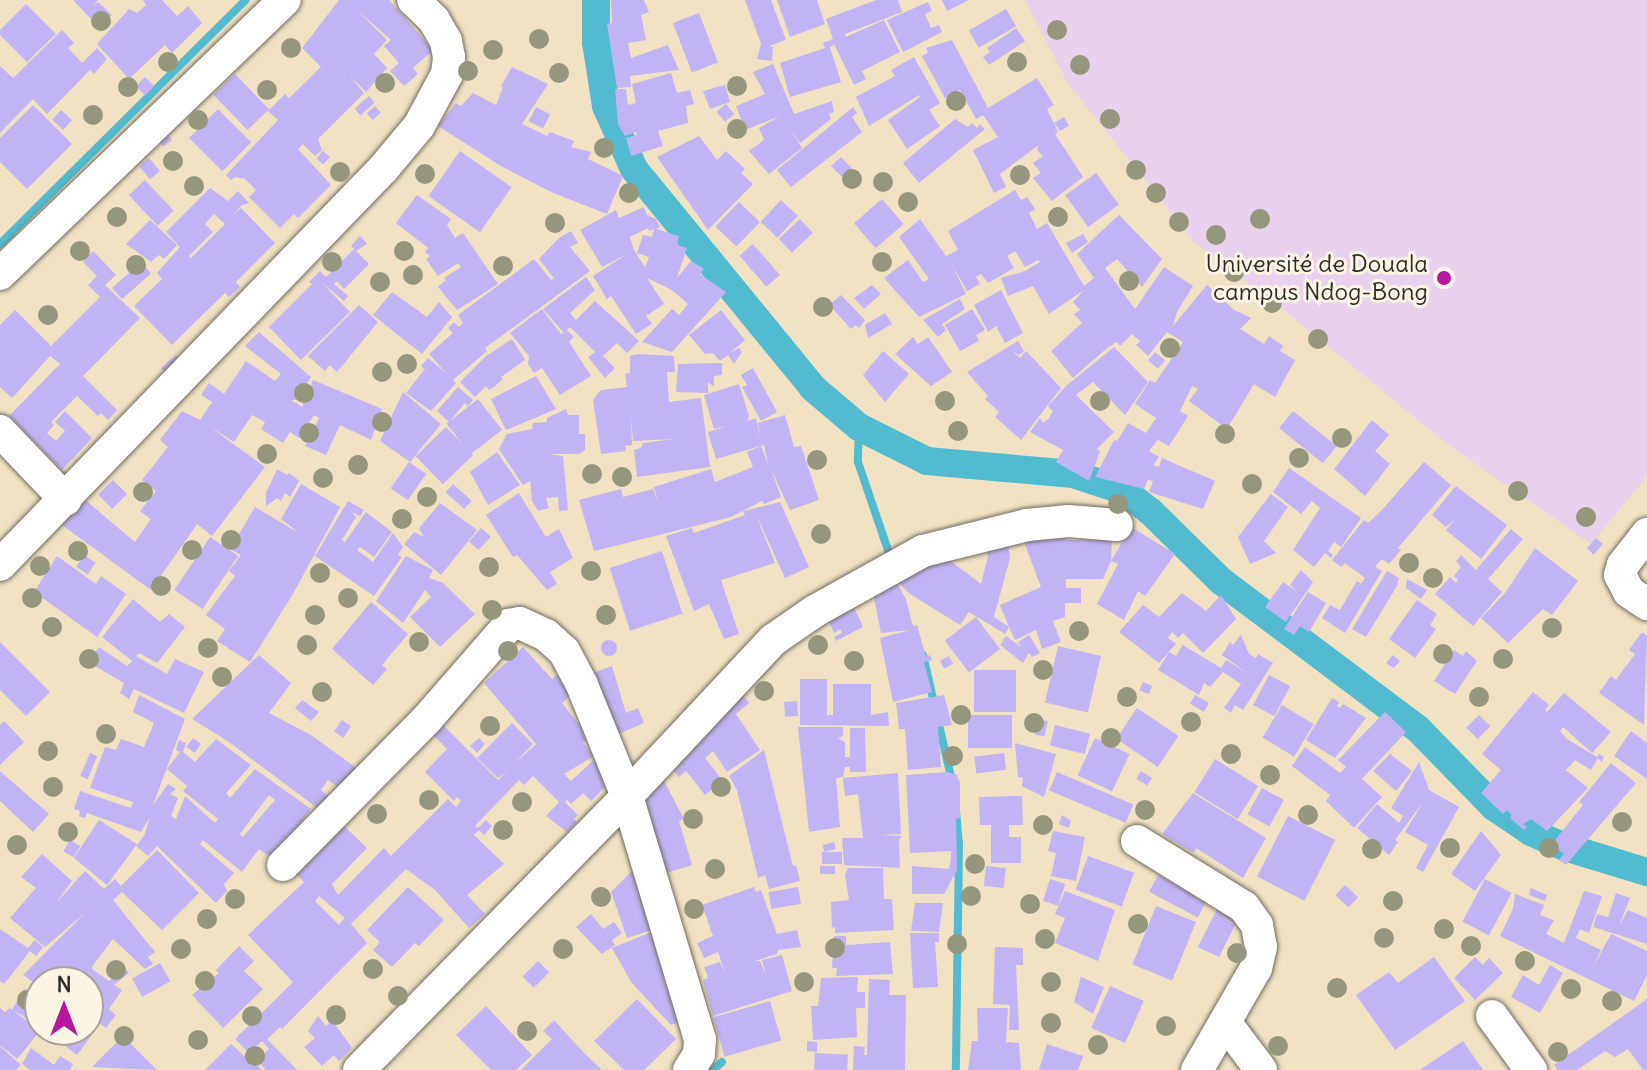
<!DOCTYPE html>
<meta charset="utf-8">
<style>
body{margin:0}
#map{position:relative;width:1647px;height:1070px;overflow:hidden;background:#f0e2c3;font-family:Delius,sans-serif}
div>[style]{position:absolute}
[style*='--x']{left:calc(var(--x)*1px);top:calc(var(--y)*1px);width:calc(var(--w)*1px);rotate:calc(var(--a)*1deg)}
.built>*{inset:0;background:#e9d2ed}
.stream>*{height:8px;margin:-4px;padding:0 4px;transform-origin:4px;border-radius:4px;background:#52bbcf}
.canal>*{height:28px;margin:-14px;padding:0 14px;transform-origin:14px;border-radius:14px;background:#52bbcf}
.building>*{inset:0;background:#c1b4f4;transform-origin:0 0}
.round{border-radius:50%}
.roads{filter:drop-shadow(0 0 2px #706b60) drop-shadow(0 0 2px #706b60)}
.street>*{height:32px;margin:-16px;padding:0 16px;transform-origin:16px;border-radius:16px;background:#fff}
.trees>*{width:20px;height:20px;margin:-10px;border-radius:50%;background:#95977c}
.dots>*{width:22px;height:22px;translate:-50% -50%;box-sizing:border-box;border:4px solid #fcf5e5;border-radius:50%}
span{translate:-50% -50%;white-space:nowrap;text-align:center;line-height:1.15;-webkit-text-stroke:6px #fcf5e5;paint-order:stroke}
.poi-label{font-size:24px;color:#2b2b2b}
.right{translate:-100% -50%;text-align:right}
.north{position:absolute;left:24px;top:966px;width:80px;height:80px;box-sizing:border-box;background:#fcf5e5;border:2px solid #a8a49b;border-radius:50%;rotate:0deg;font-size:22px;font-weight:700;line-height:32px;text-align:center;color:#2b2b2b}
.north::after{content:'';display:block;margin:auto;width:28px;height:36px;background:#b5179e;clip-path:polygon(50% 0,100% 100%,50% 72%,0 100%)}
</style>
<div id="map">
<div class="built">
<div style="clip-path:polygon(1025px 0,1647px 0,1647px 476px,1591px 544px,1446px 443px,1290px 315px,1193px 241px,1067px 82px)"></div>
</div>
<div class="stream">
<div style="--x:0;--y:244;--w:346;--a:-44.8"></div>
<div style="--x:859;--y:427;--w:35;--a:92"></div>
<div style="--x:858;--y:462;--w:106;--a:71.2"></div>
<div style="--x:923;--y:655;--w:130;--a:77.1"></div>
<div style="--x:956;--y:811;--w:33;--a:85"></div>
<div style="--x:959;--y:844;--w:226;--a:90.8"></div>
<div style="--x:713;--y:1070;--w:12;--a:-42"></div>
</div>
<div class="canal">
<div style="--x:596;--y:0;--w:42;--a:90"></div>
<div style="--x:596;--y:42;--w:65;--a:81.1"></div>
<div style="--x:606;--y:106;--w:69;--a:66"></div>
<div style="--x:634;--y:169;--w:283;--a:50.7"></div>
<div style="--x:813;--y:388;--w:60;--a:40.3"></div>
<div style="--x:859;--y:427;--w:76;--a:26.6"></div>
<div style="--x:927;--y:461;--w:147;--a:5.1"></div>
<div style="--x:1073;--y:474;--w:54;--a:18.4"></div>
<div style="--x:1124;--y:491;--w:34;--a:38"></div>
<div style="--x:1151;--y:512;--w:98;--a:44.6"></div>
<div style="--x:1221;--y:581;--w:246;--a:36.9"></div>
<div style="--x:1418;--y:729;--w:109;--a:45.7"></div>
<div style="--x:1494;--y:807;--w:45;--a:34"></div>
<div style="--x:1531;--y:832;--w:37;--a:24"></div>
<div style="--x:1565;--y:847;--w:86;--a:17"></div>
</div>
<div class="building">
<div style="clip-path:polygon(73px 0,98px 0,92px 6px,98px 2px,112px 15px,97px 25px)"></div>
<div style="clip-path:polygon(143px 0,162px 0,177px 16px,188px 6px,202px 23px,172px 53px,165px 45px,129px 79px,97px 44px,129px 9px,137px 13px,146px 5px)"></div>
<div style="clip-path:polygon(339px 0,389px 0,433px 50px,413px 68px,418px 74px,404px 86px,390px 71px,399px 63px,384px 46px,391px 40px,357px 10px,387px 40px,374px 54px,387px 68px,366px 92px,350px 76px,364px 93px,318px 139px,322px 150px,315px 156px,303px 144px,298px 149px,331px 185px,298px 218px,294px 214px,280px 228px,249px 197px,256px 190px,245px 179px,235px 177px,231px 180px,226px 175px,278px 120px,268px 111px,285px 94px,289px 98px,321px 67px,302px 48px)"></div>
<div style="clip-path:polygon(611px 0,644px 0,649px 12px,641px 15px,646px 40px,628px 43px,631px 58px,668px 45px,679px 70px,630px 76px,631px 87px,617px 88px,607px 24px,612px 23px)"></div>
<div style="clip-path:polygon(745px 0,771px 0,786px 40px,769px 46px,773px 47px,772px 61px,757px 59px,761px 44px)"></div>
<div style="clip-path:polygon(777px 0,817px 0,825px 24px,790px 37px)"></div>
<div style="clip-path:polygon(876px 0,898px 0,902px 12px,845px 34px,846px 37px,884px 20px,900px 52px,862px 71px,866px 79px,854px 85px,834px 44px,830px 47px,841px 82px,790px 97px,780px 63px,825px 48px,823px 43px,833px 39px,826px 19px)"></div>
<div style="clip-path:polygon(942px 0,969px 0,947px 11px)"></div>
<div style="clip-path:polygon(928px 2px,932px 11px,925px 14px,931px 28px,939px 25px,942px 32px,903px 52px,887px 20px)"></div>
<div style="clip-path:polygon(26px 4px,56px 34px,27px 62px,0 35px,0 30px)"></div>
<div style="left:1006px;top:9px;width:20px;height:43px;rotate:60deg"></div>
<div style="left:699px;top:13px;width:53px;height:28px;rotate:69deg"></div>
<div style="clip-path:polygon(1016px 28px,1025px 41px,989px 65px,983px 57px,990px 52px,987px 48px)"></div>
<div style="clip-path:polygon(62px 30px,74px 43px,68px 48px,82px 63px,97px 48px,107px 59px,94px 74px,90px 70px,47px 114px,33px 99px,0 133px,0 66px,13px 78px)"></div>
<div style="clip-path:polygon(952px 40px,988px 108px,1037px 78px,1054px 105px,1047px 109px,1058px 132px,1055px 134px,1083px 177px,1052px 201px,1033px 178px,1041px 173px,1033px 163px,1043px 156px,1037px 150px,1039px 145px,1000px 174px,1006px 187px,994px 193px,973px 150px,998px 137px,983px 115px,976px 119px,960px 90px,945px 98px,922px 56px,928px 53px,926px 48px)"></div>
<div style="clip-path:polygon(914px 57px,940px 103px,929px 110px,940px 126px,907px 149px,888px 120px,920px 97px,919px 95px,869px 126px,856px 97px,895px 76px,891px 70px)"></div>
<div style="clip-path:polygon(773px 64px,794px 114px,832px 101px,834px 112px,829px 114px,831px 119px,800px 143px,789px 127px,802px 148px,769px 174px,749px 151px,764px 140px,759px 128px,780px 116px,745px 130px,736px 106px,765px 94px,753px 72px)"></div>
<div style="clip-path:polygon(512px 67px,548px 84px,522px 124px,547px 136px,550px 132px,574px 141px,571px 147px,591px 152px,588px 159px,623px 176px,607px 214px,551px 192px,501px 166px,438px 126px,456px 103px,461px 106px,473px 93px,496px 105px,503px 87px,501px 86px)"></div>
<div style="clip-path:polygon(671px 73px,677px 93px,690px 90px,694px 104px,686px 106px,688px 123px,658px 131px,663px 146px,631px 156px,626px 138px,637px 135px,636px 132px,625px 136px,618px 125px,615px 89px,626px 89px,628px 105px,636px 103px,632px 84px)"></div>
<div style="left:235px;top:74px;width:49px;height:30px;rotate:46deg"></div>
<div style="left:145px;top:77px;width:13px;height:13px;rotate:45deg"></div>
<div style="clip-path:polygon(725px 85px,730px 102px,710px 109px,703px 91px)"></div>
<div style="left:369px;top:96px;width:9px;height:19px;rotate:49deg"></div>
<div style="left:726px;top:104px;width:13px;height:12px;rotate:51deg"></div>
<div style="clip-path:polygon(33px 105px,72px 144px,27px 189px,0 162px,0 138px)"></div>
<div style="left:375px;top:106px;width:9px;height:11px;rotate:49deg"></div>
<div style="left:536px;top:107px;width:16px;height:16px;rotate:27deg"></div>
<div style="clip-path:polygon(853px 107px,857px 113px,852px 117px,862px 132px,791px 187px,777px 170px)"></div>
<div style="left:218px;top:109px;width:47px;height:41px;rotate:45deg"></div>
<div style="left:61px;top:110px;width:15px;height:13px;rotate:42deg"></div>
<div style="clip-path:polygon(1064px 117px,1069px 126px,1060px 131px,1054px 123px)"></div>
<div style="clip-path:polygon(955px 119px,968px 127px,972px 123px,977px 128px,980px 124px,985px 129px,919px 183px,903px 163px)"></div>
<div style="left:163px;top:128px;width:15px;height:11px;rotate:53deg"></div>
<div style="clip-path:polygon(699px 136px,717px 160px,726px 151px,745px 169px,741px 173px,753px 184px,708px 230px,657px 157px)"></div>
<div style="left:323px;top:151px;width:9px;height:10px;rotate:41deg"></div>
<div style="left:460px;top:151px;width:63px;height:55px;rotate:35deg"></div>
<div style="clip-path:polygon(841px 157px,854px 171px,848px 177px,845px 174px,842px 177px,831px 166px)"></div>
<div style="left:149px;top:158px;width:17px;height:13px;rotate:50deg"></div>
<div style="left:1096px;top:173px;width:39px;height:38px;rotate:54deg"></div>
<div style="left:145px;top:180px;width:42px;height:22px;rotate:47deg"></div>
<div style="clip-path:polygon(evenodd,210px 188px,228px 201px,238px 191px,249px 203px,242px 205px,232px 216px,241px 208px,275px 243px,236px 282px,240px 287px,229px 297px,225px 293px,172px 345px,134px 306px,162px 279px,157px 273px,180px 247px,166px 232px,210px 188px,214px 214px,225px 224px,191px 258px,189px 256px,213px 232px,205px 224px,214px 214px)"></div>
<div style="clip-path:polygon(1015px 190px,1021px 200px,1027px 197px,1035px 209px,1029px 213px,1037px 229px,1047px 223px,1084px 286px,1094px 278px,1077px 254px,1119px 215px,1162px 259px,1142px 287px,1117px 259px,1105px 268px,1135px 309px,1164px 267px,1193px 286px,1177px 312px,1173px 326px,1207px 285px,1234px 310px,1251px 318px,1240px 329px,1264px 344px,1269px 336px,1283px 346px,1280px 351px,1295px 360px,1275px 397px,1254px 384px,1227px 429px,1189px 401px,1198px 389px,1192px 386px,1180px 411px,1188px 416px,1169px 446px,1158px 440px,1149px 451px,1159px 457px,1153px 465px,1159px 467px,1162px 458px,1215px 481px,1203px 509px,1149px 492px,1153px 481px,1148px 480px,1144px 489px,1095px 477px,1114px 440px,1117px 441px,1128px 423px,1146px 433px,1156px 418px,1135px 404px,1150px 380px,1155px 383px,1183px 342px,1167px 332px,1148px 356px,1136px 345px,1140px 341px,1132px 334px,1120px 346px,1117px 342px,1107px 348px,1073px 378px,1051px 351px,1082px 323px,1074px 314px,1080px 310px,1073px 302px,1084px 290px,1049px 314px,1033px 286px,1008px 296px,1001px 278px,1025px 271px,1040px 262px,1038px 260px,1025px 267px,1015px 251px,1007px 256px,1014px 268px,988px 283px,981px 274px,976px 277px,980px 284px,967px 291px,952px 265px,966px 294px,919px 317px,884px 278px,908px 260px,923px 282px,929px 279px,899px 237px,920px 219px,946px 256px,958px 250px,948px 231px)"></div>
<div style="clip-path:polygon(417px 195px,451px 219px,447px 225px,455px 238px,463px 233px,498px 284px,457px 310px,438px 287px,446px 280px,444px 278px,461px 267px,458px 263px,438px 276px,426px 259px,430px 256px,425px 252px,428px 248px,396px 223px)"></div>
<div style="left:882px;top:199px;width:33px;height:37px;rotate:49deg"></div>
<div style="left:781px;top:200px;width:23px;height:30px;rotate:43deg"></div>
<div style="left:739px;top:202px;width:29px;height:34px;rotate:44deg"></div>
<div style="clip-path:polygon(evenodd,644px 207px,647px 215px,656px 219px,660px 227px,656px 229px,679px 236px,677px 245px,687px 248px,677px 278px,691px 261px,704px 269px,700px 274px,726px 292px,672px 352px,642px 342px,672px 309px,679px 315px,688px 304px,672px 290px,647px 278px,664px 304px,646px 316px,652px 324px,636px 334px,611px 296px,607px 299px,593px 276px,627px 254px,602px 267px,580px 230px,616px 210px,619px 218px,644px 207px,648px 228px,649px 231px,654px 229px,652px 237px,643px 235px,637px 253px,649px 257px,645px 267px,634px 250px,630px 237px,648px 228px)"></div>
<div style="left:800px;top:219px;width:19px;height:29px;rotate:47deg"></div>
<div style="clip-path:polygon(150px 220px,177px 245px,164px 259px,159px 255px,151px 262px,126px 244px)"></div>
<div style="clip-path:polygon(571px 231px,578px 243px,570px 247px,590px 271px,485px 348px,487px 351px,453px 380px,456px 383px,431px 411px,406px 393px,425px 369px,421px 366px,428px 358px,446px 373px,429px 354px,453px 333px,448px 328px,454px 322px,459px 327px,463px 323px,458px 315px,534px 259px,551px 280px,554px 278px,539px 259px,559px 238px)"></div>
<div style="clip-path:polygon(1083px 234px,1088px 242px,1072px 253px,1066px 243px)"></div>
<div style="clip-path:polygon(360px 236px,367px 244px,356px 251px,369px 264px,344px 289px,337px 281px,334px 284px,348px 296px,344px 301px,322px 283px,350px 312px,301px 360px,269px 327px,312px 284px,309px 282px,320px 271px,326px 277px,354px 249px,351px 246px)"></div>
<div style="left:753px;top:244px;width:41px;height:18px;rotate:49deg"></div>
<div style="clip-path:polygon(93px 251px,116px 275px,105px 285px,140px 318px,83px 376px,117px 410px,108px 420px,101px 413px,98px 416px,77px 396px,51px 422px,54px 425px,47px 433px,56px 441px,65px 431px,55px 422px,65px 411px,92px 438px,62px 470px,9px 416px,60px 364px,50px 356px,12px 398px,0 387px,0 325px,15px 310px,51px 346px,100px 297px,88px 285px,97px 276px,83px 262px)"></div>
<div style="left:141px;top:262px;width:15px;height:39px;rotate:48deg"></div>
<div style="clip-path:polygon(586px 277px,595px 290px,570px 313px,576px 320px,595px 301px,639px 341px,627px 353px,617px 343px,603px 356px,615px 368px,605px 378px,588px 357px,595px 352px,570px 327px,567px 330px,574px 337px,569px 342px,591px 376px,560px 395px,542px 368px,534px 373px,528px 364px,529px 356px,510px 333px,542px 309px,561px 334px,564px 333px,543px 309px)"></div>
<div style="clip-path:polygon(872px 285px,881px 294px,864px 309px,854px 298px)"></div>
<div style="clip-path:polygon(1001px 290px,1023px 333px,1005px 343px,996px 326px,988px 332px,974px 305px)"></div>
<div style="clip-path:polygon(392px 292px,427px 317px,439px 302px,452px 317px,422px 354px,373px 315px)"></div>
<div style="clip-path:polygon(841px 295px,865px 320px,859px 328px,856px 325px,851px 329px,829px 305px)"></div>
<div style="clip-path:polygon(960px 299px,965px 309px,942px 324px,946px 330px,938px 337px,923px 320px)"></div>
<div style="clip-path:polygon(359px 305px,378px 322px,337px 372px,330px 365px,325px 371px,308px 356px)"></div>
<div style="clip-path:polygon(972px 309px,985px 330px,976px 335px,979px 341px,960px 351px,945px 325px)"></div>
<div style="clip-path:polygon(721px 310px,745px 340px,730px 353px,739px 348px,742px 352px,734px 364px,728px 355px,720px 361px,713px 353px,705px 354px,689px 335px)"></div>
<div style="clip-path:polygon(885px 313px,892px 324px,868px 338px,865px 325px)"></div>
<div style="clip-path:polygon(259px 332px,311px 377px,296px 400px,291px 400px,302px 407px,313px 380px,382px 409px,371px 440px,340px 425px,326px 455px,305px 446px,319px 418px,314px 415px,299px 438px,290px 432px,283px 443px,261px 429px,265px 422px,252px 415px,234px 442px,209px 426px,265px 467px,212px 536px,197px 524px,151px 590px,62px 525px,84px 499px,135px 542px,151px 519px,140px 511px,156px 491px,142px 480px,168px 447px,160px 440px,182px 411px,200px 420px,212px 402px,201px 395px,209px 383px,224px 394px,246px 361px,275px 381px,281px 374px,245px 346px)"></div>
<div style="clip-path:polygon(913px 337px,918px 344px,928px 337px,952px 372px,931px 386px,895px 354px)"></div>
<div style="clip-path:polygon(512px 339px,525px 360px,501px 377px,503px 379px,494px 387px,489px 390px,486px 386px,475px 397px,460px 382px,486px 356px)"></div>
<div style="clip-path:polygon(1018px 341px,1024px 351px,1019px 355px,1013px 351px,1020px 358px,1026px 351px,1061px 388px,1021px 440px,995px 417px,999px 412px,985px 399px,988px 396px,967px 372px)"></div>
<div style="clip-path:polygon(1114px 347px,1148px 382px,1125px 415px,1093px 382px,1076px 395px,1114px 432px,1097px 449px,1100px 451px,1089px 481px,1056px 462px,1063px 450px,1030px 432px,1040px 418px,1043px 423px,1049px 418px,1053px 411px,1048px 406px,1066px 386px)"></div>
<div style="clip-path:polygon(883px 351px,909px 374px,885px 402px,863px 375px)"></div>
<div style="left:1155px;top:352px;width:13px;height:11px;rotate:39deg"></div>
<div style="clip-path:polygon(638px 354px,674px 356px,675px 372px,667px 372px,669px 402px,701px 398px,710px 467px,637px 477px,634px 450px,641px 448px,643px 443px,674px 439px,633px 441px,631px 416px,632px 445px,625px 446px,626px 451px,601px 454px,593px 400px,601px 390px,627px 387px,625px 374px,630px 373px,630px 356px)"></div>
<div style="left:176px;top:355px;width:11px;height:20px;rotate:49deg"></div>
<div style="clip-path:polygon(722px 363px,722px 375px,714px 376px,714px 387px,708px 382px,708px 393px,676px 392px,678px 364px)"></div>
<div style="clip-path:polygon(753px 368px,777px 412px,761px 421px,742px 387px,747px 385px,741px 375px)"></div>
<div style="clip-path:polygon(536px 376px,556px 409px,506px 430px,491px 399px)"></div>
<div style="clip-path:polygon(739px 384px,749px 416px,747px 421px,756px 418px,761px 440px,758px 423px,785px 415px,794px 447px,801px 446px,819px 500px,790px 510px,771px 469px,781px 497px,764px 504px,762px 501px,731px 517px,594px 551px,579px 500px,621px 489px,623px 497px,653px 489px,658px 503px,654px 487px,711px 469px,715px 482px,753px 467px,747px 452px,761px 446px,768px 464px,764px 445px,716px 459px,708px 432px,728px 426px,714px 429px,704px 395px)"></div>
<div style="clip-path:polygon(458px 387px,473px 400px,468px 406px,465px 403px,449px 422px,437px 411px)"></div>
<div style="clip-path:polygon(403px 392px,441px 424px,410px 462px,380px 441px)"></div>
<div style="left:478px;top:399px;width:39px;height:40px;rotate:52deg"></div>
<div style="clip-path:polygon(566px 409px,568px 415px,579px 415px,579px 434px,585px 434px,585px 450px,579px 454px,548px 454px,563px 456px,568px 510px,559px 511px,558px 497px,546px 498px,549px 508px,538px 511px,532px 501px,530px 481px,523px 485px,499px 449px,507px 434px,532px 429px,533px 423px,547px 422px,547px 418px)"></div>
<div style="left:1293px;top:411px;width:56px;height:22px;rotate:39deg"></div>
<div style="clip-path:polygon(1372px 420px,1389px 435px,1375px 451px,1390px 464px,1365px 496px,1334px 469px)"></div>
<div style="left:446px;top:427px;width:39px;height:42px;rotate:46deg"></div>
<div style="clip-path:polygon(497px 452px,520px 485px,488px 505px,470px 472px)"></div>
<div style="left:409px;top:462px;width:21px;height:32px;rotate:35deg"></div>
<div style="clip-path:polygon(1424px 462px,1451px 485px,1398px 548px,1401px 550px,1389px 564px,1382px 559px,1375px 567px,1382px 571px,1345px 633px,1322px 618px,1330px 605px,1340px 610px,1357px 581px,1361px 584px,1365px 578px,1345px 563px,1341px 567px,1332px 560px,1364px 520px,1368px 523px,1381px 511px)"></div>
<div style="clip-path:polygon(1289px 468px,1361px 518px,1341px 547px,1334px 542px,1328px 551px,1333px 555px,1331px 558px,1325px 553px,1314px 567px,1293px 550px,1320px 508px,1312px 501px,1301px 514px,1273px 492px)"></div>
<div style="clip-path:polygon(277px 469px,287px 475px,289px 473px,299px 481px,290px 497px,285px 493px,281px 501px,277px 498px,266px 506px,266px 493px)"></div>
<div style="left:113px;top:480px;width:20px;height:21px;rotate:45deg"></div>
<div style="clip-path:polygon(301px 484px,340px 507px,293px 594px,250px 662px,217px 641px,225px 629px,206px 615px,235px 576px,229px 571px,241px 555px,230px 549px,255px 507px,299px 533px,281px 519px)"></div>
<div style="left:453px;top:484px;width:25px;height:11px;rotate:42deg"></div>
<div style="clip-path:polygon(1456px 486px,1507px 525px,1481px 559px,1446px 530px,1455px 519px,1446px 527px,1432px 515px)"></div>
<div style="clip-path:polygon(519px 493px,546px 537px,559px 529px,573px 558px,550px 572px,557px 584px,547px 590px,517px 555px,513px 557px,486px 515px)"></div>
<div style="clip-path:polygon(1271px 494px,1288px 507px,1264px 541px,1276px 553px,1250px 564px,1238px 537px)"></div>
<div style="clip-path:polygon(348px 501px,364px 510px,360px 516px,352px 512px,356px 517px,342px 540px,345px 542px,366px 512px,392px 532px,374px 557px,360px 547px,357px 550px,373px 562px,393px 533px,403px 547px,398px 555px,402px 557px,374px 596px,315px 556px)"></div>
<div style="clip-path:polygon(780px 502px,809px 567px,785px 578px,755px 512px,775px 563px,721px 580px,739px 634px,724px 639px,709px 604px,694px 611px,666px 536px,692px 528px,694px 533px,745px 515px,743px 511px)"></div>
<div style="clip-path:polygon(440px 503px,477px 530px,441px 575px,404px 544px,414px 532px,424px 537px,419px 528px)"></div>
<div style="clip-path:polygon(1131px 527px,1175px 554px,1145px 596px,1138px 591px,1124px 620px,1097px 604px,1118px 564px,1111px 561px)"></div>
<div style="left:481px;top:528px;width:13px;height:18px;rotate:42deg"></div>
<div style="clip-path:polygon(1511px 529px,1523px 539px,1488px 579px,1502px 592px,1473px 626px,1435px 594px,1450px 577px,1456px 583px,1458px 580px,1454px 576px,1461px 567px,1456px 561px,1461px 555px,1476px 570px)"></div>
<div style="clip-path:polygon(1066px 531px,1066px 540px,1112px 540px,1111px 561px,1103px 579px,1066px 579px,1066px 588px,1081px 588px,1081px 603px,1065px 603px,1065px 617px,1053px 621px,1061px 642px,1042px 649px,1036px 630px,1015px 640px,1009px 627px,1005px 634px,969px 612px,960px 625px,910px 594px,899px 583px,940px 553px,981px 584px,988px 556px,986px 545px,1008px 543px,1010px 558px,994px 617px,1009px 627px,1000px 605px,1041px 587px,1024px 542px)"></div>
<div style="left:210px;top:537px;width:34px;height:64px;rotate:34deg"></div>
<div style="left:1596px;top:538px;width:9px;height:14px;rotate:41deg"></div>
<div style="clip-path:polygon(1535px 548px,1578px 581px,1552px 615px,1543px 609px,1508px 643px,1481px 618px,1505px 593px)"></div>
<div style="left:662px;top:551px;width:66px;height:55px;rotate:72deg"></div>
<div style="left:84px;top:555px;width:14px;height:14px;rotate:34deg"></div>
<div style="clip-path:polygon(57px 556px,96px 584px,101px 576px,126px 594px,97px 637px,34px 592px)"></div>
<div style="clip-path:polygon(406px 556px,433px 570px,429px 578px,443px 583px,475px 614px,440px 647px,410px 617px,431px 597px,425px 590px,403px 623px,376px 601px)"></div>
<div style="clip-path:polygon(1301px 570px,1313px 582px,1286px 622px,1265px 607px,1283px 582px,1298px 592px,1290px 585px)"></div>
<div style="clip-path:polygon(1387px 571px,1399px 578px,1397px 586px,1366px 637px,1352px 629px)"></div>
<div style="clip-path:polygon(1407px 579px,1427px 590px,1421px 599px,1406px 588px)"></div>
<div style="clip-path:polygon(895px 580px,906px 599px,913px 626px,917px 625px,926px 657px,930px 655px,932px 660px,924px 662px,932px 692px,893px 702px,880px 638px,910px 630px,881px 633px,872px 588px)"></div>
<div style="clip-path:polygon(1308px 592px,1326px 603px,1309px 632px,1300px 626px,1294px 635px,1284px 629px)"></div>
<div style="clip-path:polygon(1182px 593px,1206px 611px,1221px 595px,1236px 619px,1203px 653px,1183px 633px,1178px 638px,1172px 632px,1168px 638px,1176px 644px,1159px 663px,1119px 632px,1143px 605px,1159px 617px)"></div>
<div style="clip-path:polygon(133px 599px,160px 622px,169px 614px,185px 627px,157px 663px,139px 653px,136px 656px,167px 674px,175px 659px,204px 672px,184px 713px,134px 689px,129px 699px,120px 693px,124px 683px,88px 662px,99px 647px,127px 666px,132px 661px,102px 637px)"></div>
<div style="clip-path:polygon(1417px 600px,1437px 614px,1430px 625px,1436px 629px,1415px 658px,1389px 639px)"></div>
<div style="clip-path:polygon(371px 602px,408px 634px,382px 665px,387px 669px,373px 685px,332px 649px)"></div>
<div style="clip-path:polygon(854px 607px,863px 627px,836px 641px,834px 637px,842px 633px,840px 629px,834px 633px,828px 620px)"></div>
<div style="left:976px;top:617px;width:40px;height:39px;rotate:53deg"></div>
<div style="clip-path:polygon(1642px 632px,1647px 636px,1644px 725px,1599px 693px,1611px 676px,1616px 680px,1635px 654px,1629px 650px)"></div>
<div style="clip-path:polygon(1029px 635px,1040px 653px,1032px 657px,1029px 653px,1023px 663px,1000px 645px,1006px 636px,1021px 647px,1018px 642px)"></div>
<div style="clip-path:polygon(1241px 635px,1249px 654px,1256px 658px,1258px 654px,1273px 663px,1243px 710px,1235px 705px,1231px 713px,1224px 708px,1241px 684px,1223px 672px,1210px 687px,1204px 683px,1199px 695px,1158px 670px,1169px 652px,1176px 656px,1183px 645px,1221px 668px,1226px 660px,1247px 673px,1222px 655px,1230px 642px,1233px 645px)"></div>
<div class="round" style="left:601px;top:640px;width:16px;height:16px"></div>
<div style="clip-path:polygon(0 642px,50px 692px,26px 716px,0 690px)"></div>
<div style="left:1058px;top:646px;width:44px;height:58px;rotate:13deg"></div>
<div style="clip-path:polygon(evenodd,523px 647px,552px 679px,557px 675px,572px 694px,562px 703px,590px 738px,583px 743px,594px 756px,564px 774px,571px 781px,595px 759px,605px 787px,591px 801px,583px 793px,571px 804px,567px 800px,565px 802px,578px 815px,574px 819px,577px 822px,567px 832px,546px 816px,559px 802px,533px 776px,524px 785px,519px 780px,475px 826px,478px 828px,486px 820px,492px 826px,484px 835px,479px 830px,474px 835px,504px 864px,467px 895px,485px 914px,469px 928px,435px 890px,406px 869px,351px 924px,367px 943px,282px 1029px,280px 1027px,267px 1039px,297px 1070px,266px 1070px,257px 1060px,269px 1049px,262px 1041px,249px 1053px,235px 1039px,293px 982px,248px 935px,304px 882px,295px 873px,343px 825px,367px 848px,332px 884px,338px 895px,384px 848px,391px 856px,448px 799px,456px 807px,461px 801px,457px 797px,454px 801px,425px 772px,447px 749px,431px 733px,441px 723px,498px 780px,507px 771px,498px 778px,477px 758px,512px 723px,533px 744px,514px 764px,536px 744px,484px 683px,523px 647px,319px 896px,345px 918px,339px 925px,315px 901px,319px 896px)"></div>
<div style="clip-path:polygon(1454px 650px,1463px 656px,1466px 651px,1477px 661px,1455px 694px,1434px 681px)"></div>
<div style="clip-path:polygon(259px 655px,291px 683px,269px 713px,311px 735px,359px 770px,343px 791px,328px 780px,321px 790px,335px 802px,324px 813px,229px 742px,192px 719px)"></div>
<div style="clip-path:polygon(1393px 655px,1400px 661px,1394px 668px,1386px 663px)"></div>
<div style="left:949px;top:656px;width:9px;height:10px;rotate:63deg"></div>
<div style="clip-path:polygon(612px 666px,626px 713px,638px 708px,644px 723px,612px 737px,593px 673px)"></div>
<div style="left:974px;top:670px;width:42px;height:42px"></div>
<div style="left:1269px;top:675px;width:24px;height:34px;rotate:28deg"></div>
<div style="clip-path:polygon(800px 679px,827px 679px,827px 715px,833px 715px,833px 684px,871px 684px,871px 715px,888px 712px,889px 726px,800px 725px)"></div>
<div style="left:1143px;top:682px;width:10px;height:9px;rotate:24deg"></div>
<div style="clip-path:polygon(737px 688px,749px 703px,736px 714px,760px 750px,727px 772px,713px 751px,705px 758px,723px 781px,705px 795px,686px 771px,679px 777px,668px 763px)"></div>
<div style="clip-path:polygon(1533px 692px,1549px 705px,1545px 710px,1547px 712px,1564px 693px,1611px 732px,1592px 753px,1563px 727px,1560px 731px,1567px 739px,1597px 757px,1599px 754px,1604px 757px,1602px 762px,1598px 758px,1591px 770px,1575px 760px,1566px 770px,1588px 788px,1547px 831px,1531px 819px,1523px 824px,1527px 827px,1524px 830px,1510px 818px,1512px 815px,1507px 810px,1503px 814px,1481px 793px,1501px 770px,1482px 754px)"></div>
<div style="clip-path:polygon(evenodd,139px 695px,185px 719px,153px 805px,168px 784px,176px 789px,170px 794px,178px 798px,171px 816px,176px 819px,185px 796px,215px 823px,218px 819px,183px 791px,187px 786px,167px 769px,180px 752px,176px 750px,179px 740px,186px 743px,183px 752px,195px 762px,216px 739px,251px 765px,226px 793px,230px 798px,255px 769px,311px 809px,303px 820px,309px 825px,274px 860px,259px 849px,242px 872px,203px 840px,200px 844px,234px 873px,224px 884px,227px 891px,216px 903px,157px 846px,148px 856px,136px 846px,144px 836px,150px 817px,141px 832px,87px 813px,85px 818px,79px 816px,80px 811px,74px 809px,80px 791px,131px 808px,133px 802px,90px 788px,105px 747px,116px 750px,121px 739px,144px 747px,154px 723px,133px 712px,139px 695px,269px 795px,275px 800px,243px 837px,240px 834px,269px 795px)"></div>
<div style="clip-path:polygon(944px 695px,952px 725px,938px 727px,941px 767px,908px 770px,905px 729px,899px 729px,896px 703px)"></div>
<div style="left:1195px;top:695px;width:16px;height:10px;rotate:30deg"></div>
<div style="clip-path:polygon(1332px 698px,1339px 702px,1337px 706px,1340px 708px,1343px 704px,1366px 718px,1335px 758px,1306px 740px)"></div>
<div style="clip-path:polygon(302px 700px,319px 712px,311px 721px,295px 708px)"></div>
<div style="left:797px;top:701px;width:15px;height:13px;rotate:86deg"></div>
<div style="left:1282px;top:705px;width:37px;height:38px;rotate:31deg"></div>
<div style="left:1137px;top:708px;width:50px;height:37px;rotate:34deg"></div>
<div style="clip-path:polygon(1385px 712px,1406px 732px,1362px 779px,1382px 797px,1354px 828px,1326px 801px,1330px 795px,1292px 766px,1305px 747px,1340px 773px,1346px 767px,1338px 760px)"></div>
<div style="left:968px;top:715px;width:44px;height:33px"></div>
<div style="left:1479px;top:715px;width:16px;height:18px;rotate:45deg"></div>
<div style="left:1038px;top:719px;width:10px;height:16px;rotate:11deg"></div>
<div style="left:342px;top:720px;width:11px;height:14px;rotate:34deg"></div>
<div style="clip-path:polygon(4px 721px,24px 742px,0 765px,0 725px)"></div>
<div style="left:1055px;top:725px;width:36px;height:21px;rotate:14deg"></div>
<div style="clip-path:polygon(798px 727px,843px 727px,843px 736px,838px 738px,845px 742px,845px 757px,850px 757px,850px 728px,865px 728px,866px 772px,850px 772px,850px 767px,845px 767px,843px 777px,836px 778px,840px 827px,809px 832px)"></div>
<div style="clip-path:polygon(1631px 731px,1647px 743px,1647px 779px,1614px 756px)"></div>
<div style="left:193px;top:738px;width:10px;height:11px;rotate:37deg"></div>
<div style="clip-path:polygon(479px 738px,485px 744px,477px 753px,470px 746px)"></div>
<div style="left:1095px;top:738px;width:38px;height:41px;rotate:25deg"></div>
<div style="clip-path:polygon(1015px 743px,1056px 754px,1044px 797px,1022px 786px,1023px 778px,1018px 777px)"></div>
<div style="clip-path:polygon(764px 750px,793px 866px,796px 865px,800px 881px,769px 889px,765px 875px,758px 878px,737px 790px,729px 776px)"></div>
<div style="left:90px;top:753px;width:8px;height:25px;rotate:23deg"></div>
<div style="left:1004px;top:753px;width:17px;height:30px;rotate:83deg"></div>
<div style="clip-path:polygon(1390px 754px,1412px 771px,1396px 791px,1373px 771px)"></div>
<div style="left:1215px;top:759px;width:51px;height:39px;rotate:32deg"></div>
<div style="clip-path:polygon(1419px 762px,1429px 790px,1459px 807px,1423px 872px,1416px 868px,1428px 845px,1405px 832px,1423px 802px,1395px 840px,1398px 842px,1389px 855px,1357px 828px,1377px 804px,1399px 823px,1403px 816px,1391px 808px)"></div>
<div style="clip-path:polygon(1611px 763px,1636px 783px,1566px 865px,1559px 860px,1564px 854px,1552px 844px,1583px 805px,1579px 802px)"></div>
<div style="clip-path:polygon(0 771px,49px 814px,33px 832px,0 801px)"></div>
<div style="left:1141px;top:771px;width:13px;height:9px;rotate:32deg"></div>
<div style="clip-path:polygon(947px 772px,957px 775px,960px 783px,960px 818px,956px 819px,957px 870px,944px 894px,912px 894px,912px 866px,949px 869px,951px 858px,951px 851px,910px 853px,906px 775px)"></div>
<div style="left:1057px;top:772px;width:83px;height:20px;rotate:23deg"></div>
<div style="clip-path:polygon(898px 773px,901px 834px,880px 835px,902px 836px,899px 840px,900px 868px,844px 865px,842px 838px,863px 838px,858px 794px,845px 796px,843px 778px)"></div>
<div style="clip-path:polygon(662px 777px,684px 819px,679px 821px,692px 865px,660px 875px,637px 803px)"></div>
<div style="left:1262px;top:788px;width:25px;height:30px;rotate:29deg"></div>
<div style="clip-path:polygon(1193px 793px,1266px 838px,1243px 878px,1196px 848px,1194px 853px,1162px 834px)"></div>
<div style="clip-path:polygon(1022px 796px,1023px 825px,1009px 825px,1009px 837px,1021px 837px,1021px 863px,991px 863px,991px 825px,980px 825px,979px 797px)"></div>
<div style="clip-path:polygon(1062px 815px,1071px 821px,1069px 828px,1059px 824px)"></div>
<div style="left:1288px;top:816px;width:53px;height:68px;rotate:27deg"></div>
<div style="clip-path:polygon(99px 820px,137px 844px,107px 885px,74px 858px)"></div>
<div style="clip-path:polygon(1053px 831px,1085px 837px,1076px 881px,1051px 876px,1056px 853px,1048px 851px)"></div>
<div style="clip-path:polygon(1481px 831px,1501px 855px,1475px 891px,1451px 874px)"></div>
<div style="left:70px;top:840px;width:12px;height:13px;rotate:31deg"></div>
<div style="left:834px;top:842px;width:7px;height:12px;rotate:74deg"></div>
<div style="clip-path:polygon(157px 850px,199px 893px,162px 930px,122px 892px,113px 900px,155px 952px,148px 957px,153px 964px,145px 969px,113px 939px,93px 965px,92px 969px,109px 981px,124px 967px,129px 973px,114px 985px,122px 990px,109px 1009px,116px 1015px,106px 1028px,88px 1015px,88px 982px,40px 982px,40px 987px,23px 975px,86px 912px,45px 947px,10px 918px,36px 888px,21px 877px,42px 854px,72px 881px,56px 903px,85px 871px,104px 889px,115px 879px,121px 886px)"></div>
<div style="left:842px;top:852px;width:12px;height:20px;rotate:90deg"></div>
<div style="left:1088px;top:856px;width:49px;height:36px;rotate:20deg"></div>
<div style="left:835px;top:866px;width:8px;height:15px;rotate:90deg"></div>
<div style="left:986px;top:866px;width:20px;height:20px;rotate:6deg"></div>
<div style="clip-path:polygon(848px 868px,883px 868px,884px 899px,892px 899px,894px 930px,835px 933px,835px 927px,832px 928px,831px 902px,849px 900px,845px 875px)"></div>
<div style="clip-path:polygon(632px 871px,652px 930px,627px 938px,611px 892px)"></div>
<div style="left:1158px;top:875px;width:55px;height:19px;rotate:28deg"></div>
<div style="left:1050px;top:879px;width:16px;height:23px;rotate:18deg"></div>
<div style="left:1485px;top:879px;width:30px;height:48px;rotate:28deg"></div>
<div style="left:1345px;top:885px;width:18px;height:14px;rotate:43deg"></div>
<div style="clip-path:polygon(408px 887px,444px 920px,419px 946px,415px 943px,392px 967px,373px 950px,380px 942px,367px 930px)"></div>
<div style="clip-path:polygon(754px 887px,756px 892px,761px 890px,777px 934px,797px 930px,801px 947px,778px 950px,777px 954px,755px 961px,760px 961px,766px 975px,762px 960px,782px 955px,792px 991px,713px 1016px,703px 980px,708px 978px,704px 967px,720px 962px,725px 972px,718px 952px,704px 958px,697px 943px,713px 936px,702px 905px)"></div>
<div style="left:798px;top:887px;width:17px;height:30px;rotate:80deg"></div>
<div style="clip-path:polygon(1531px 888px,1547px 895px,1545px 901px,1529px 895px)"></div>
<div style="clip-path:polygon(1065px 891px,1115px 910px,1098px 961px,1055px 943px,1065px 918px,1055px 914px)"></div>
<div style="clip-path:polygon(1584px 891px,1602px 896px,1589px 933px,1580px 929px,1576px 938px,1601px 950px,1592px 969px,1611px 934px,1647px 951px,1647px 975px,1634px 1001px,1500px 936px,1513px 909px,1515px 894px,1544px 905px,1540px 915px,1554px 920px,1546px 934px,1564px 943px)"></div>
<div style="clip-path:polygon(1616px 893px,1630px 898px,1619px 926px,1628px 910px,1647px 918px,1647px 944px,1593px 927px,1597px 914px,1608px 917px)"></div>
<div style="clip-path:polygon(915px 903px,943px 903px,939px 932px,911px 931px)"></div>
<div style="clip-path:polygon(1219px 905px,1242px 911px,1236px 924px,1220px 916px,1235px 925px,1219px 957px,1198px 947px)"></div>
<div style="left:1156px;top:906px;width:43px;height:63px;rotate:22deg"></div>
<div style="clip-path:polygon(591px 914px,603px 929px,614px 922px,622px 933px,612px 940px,615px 945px,602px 954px,576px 927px)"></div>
<div style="clip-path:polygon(0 929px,28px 948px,35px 940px,43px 947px,36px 956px,30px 951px,4px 984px,0 981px)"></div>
<div style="clip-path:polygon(654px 931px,669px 976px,663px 978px,681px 1021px,671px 1025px,631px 982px,612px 948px)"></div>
<div style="clip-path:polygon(910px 933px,939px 933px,939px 942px,935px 942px,938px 987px,913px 988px)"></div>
<div style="clip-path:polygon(834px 936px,846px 936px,846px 945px,890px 942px,893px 974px,836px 976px,837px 968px,832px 968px)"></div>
<div style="clip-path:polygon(239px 946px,254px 961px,244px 971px,263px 989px,223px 1028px,192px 995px,219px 973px,216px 970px)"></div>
<div style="clip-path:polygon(995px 947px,1023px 948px,1023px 965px,1016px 965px,1019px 1030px,1009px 1030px,1010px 1005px,993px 1004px)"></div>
<div style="clip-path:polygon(1434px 957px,1465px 1001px,1395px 1050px,1356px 995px,1389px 972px,1398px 983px)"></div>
<div style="clip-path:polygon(1475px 957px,1483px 965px,1489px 958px,1503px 973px,1475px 1000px,1454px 978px)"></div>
<div style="left:538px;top:961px;width:16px;height:22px;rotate:45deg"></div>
<div style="left:160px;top:963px;width:21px;height:32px;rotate:61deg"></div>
<div style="clip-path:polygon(1550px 965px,1563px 973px,1540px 1013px,1511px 997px,1523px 975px,1539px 985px)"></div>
<div style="clip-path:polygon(858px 977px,857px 992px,865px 992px,865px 1008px,856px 1008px,857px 1037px,813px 1040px,811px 1006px,818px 1006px,821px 978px)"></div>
<div style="clip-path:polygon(1081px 977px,1104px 987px,1093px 1014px,1074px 1002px)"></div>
<div style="clip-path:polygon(869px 979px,890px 980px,889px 995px,906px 995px,905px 1070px,853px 1070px,854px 1046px,865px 1047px,864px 1055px,867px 1055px)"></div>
<div style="left:1110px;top:986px;width:37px;height:46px;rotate:24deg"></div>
<div style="clip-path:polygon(24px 989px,40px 997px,38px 1024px,12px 1010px)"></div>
<div style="clip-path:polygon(637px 999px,676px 1039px,644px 1070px,624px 1070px,594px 1041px)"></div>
<div style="clip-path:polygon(1647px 999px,1647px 1070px,1643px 1070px,1628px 1049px,1615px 1057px,1605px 1051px,1577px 1070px,1558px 1070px,1554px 1065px)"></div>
<div style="left:770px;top:1001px;width:41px;height:59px;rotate:74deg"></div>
<div style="clip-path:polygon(486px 1006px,532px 1055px,516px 1070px,491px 1070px,456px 1035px)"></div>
<div style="clip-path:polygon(0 1008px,5px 1012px,10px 1008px,40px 1031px,17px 1059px,0 1045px)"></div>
<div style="clip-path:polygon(977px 1008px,1008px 1008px,1006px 1042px,1019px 1043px,1021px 1070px,968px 1070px,972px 1041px,978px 1041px)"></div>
<div style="clip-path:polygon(318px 1016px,326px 1026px,332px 1020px,352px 1048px,339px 1061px,334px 1055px,322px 1066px,304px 1047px,315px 1038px,308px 1031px)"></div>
<div style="clip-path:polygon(554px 1020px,585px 1054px,602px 1070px,521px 1070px,552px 1039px,543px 1031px)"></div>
<div style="clip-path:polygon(88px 1028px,94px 1032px,77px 1055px,44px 1030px)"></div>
<div style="clip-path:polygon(123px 1036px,157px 1070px,92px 1067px)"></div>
<div style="clip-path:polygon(807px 1041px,817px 1042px,817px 1052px,807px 1051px)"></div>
<div style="clip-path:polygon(1463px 1041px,1483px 1070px,1420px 1070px)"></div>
<div style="clip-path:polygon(231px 1044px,244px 1056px,246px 1054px,262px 1070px,205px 1070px)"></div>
<div style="clip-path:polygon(1047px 1044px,1083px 1056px,1078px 1070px,1039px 1070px)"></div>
<div style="clip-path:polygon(0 1046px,21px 1065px,16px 1070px,0 1070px)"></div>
<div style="clip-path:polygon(31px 1048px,54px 1065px,60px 1056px,73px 1064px,70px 1070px,30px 1070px,22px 1064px)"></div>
<div style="left:815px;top:1053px;width:33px;height:17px;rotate:3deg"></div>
</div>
<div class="roads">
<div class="street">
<div style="--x:0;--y:274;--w:395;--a:-43.9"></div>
<div style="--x:0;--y:431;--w:95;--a:46.3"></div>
<div style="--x:1647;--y:534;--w:39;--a:128"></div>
<div style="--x:1623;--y:565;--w:10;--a:107"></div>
<div style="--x:1620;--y:575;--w:19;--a:62"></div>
<div style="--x:1629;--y:592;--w:22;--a:34"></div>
<div style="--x:0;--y:565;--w:551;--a:-45.96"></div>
<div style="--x:383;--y:169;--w:56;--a:-50.1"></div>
<div style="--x:419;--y:126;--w:59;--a:-61.7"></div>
<div style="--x:447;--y:74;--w:17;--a:-83"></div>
<div style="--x:449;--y:57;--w:16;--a:-101"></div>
<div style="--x:446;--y:41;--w:24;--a:-120"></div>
<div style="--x:434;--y:20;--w:29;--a:-136"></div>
<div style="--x:1137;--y:841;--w:126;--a:31.7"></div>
<div style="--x:1244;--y:907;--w:22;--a:54"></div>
<div style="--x:1257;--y:925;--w:22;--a:80"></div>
<div style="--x:1261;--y:947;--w:22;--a:103"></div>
<div style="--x:1256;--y:968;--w:118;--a:120"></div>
<div style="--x:283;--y:865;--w:205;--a:-45.4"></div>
<div style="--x:427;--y:719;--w:125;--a:-48.9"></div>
<div style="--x:509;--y:625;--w:11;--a:-10"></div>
<div style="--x:520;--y:623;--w:29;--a:25"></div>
<div style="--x:546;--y:635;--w:24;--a:42"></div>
<div style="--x:564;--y:651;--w:38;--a:62"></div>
<div style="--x:582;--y:685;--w:120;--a:67.9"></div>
<div style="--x:627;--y:796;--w:254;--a:73.3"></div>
<div style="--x:700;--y:1039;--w:15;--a:94"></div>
<div style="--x:699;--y:1054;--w:19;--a:122"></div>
<div style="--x:1492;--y:1016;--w:67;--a:54.2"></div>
<div style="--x:1225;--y:1022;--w:60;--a:53.1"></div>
<div style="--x:359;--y:1070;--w:383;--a:-45.6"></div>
<div style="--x:627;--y:796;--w:214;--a:-46.9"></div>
<div style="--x:773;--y:640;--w:51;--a:-34.6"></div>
<div style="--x:815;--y:611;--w:124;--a:-29.1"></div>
<div style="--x:923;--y:551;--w:107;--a:-14"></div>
<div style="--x:1027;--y:525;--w:42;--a:-5.4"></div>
<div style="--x:1069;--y:521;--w:48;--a:4.8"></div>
</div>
</div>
<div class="trees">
<div style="left:101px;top:21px"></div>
<div style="left:1057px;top:30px"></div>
<div style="left:539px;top:39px"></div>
<div style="left:291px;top:48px"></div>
<div style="left:493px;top:50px"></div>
<div style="left:168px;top:62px"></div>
<div style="left:1017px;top:62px"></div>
<div style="left:1080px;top:65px"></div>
<div style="left:468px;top:71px"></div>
<div style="left:559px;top:73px"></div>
<div style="left:385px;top:83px"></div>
<div style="left:737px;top:86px"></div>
<div style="left:128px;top:87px"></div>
<div style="left:267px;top:90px"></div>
<div style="left:956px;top:101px"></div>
<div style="left:93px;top:115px"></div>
<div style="left:1110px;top:119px"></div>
<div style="left:198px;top:120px"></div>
<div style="left:737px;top:129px"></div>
<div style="left:604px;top:148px"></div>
<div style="left:173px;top:161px"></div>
<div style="left:1136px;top:170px"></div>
<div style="left:340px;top:172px"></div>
<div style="left:425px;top:174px"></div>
<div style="left:1020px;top:175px"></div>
<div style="left:852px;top:179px"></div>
<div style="left:883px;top:182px"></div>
<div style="left:194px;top:186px"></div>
<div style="left:629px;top:193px"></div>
<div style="left:1156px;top:193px"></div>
<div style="left:908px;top:202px"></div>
<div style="left:117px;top:217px"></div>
<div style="left:1058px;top:217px"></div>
<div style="left:1260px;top:219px"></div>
<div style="left:1179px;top:222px"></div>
<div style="left:555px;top:223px"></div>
<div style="left:1216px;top:235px"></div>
<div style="left:80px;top:251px"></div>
<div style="left:404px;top:251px"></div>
<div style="left:332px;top:262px"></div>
<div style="left:882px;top:262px"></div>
<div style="left:136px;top:265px"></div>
<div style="left:503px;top:266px"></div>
<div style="left:1234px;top:272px"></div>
<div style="left:413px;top:275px"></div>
<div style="left:1129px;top:281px"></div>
<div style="left:380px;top:282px"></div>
<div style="left:1272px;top:303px"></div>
<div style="left:823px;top:307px"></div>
<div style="left:48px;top:315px"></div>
<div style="left:1318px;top:339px"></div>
<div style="left:1170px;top:348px"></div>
<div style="left:407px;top:364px"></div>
<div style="left:382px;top:372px"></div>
<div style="left:304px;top:393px"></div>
<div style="left:945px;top:401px"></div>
<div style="left:1100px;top:401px"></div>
<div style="left:382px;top:422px"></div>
<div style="left:958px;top:431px"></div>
<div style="left:309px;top:433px"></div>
<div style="left:1225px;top:434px"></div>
<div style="left:1342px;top:438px"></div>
<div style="left:267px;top:454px"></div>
<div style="left:1299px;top:458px"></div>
<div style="left:817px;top:460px"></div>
<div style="left:358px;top:465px"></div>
<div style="left:592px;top:474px"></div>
<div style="left:622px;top:477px"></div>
<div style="left:323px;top:478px"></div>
<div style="left:1252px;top:484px"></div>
<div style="left:1518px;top:491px"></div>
<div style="left:143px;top:492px"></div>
<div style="left:427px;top:497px"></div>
<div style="left:1118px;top:504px"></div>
<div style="left:1586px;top:517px"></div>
<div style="left:402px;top:519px"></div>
<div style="left:821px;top:534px"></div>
<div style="left:231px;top:540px"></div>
<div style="left:192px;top:550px"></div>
<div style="left:78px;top:551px"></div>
<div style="left:1409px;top:563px"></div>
<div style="left:40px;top:566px"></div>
<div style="left:489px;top:567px"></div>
<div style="left:591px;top:571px"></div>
<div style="left:320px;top:573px"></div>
<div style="left:1433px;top:578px"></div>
<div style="left:161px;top:586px"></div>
<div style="left:32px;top:598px"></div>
<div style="left:348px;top:598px"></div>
<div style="left:492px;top:610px"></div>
<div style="left:315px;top:615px"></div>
<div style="left:606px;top:615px"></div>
<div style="left:52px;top:627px"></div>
<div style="left:1552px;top:628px"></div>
<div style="left:1079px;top:631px"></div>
<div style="left:419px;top:642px"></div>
<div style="left:307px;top:645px"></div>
<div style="left:818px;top:645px"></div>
<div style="left:208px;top:648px"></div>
<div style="left:508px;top:651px"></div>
<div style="left:1443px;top:654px"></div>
<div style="left:89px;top:659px"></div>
<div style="left:1503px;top:659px"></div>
<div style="left:854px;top:661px"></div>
<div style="left:1043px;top:670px"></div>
<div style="left:222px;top:677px"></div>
<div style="left:764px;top:691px"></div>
<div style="left:322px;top:692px"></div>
<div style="left:1127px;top:697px"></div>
<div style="left:1479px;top:697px"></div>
<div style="left:961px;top:715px"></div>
<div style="left:1191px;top:722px"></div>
<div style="left:1034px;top:723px"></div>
<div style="left:490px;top:726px"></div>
<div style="left:106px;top:734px"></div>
<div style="left:1111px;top:738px"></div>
<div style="left:48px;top:751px"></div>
<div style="left:1231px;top:754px"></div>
<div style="left:953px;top:756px"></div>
<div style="left:1270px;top:775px"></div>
<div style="left:53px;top:787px"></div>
<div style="left:721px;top:787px"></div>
<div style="left:429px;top:800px"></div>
<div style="left:522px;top:802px"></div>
<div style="left:1145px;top:810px"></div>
<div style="left:377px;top:814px"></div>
<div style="left:1308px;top:815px"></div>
<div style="left:693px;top:819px"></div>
<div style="left:1622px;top:822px"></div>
<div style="left:1043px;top:825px"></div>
<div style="left:503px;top:830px"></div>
<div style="left:68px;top:832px"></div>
<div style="left:17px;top:845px"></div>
<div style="left:1450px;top:848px"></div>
<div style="left:1549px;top:848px"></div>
<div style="left:1372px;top:849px"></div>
<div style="left:975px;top:864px"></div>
<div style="left:715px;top:869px"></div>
<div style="left:971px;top:896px"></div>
<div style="left:601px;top:897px"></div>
<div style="left:235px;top:899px"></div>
<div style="left:1393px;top:901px"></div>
<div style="left:1030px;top:904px"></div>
<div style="left:694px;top:909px"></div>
<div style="left:207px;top:919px"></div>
<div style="left:1138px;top:924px"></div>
<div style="left:1444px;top:929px"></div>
<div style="left:1384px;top:938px"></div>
<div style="left:1045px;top:939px"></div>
<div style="left:957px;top:944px"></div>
<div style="left:1471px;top:946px"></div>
<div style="left:835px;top:948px"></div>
<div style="left:181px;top:949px"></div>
<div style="left:563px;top:949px"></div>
<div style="left:1237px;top:953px"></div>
<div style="left:1525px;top:961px"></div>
<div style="left:373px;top:969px"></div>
<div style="left:116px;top:970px"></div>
<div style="left:205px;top:981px"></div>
<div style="left:804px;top:982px"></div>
<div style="left:1051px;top:982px"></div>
<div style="left:1337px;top:988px"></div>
<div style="left:1571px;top:989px"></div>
<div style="left:398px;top:996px"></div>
<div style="left:27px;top:1000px"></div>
<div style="left:1612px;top:1001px"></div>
<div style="left:336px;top:1015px"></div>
<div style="left:252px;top:1016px"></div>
<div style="left:1051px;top:1023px"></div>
<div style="left:1166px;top:1026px"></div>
<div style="left:527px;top:1031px"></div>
<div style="left:124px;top:1036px"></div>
<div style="left:198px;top:1040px"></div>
<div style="left:1098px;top:1045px"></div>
<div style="left:1278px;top:1046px"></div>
<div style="left:1558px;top:1052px"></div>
<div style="left:255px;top:1056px"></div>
</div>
<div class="dots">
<div style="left:1444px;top:278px;background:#b5179e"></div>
</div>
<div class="poi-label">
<span class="right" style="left:1428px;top:278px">Université de Douala<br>campus Ndog-Bong</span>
</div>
<div class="north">N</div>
</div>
